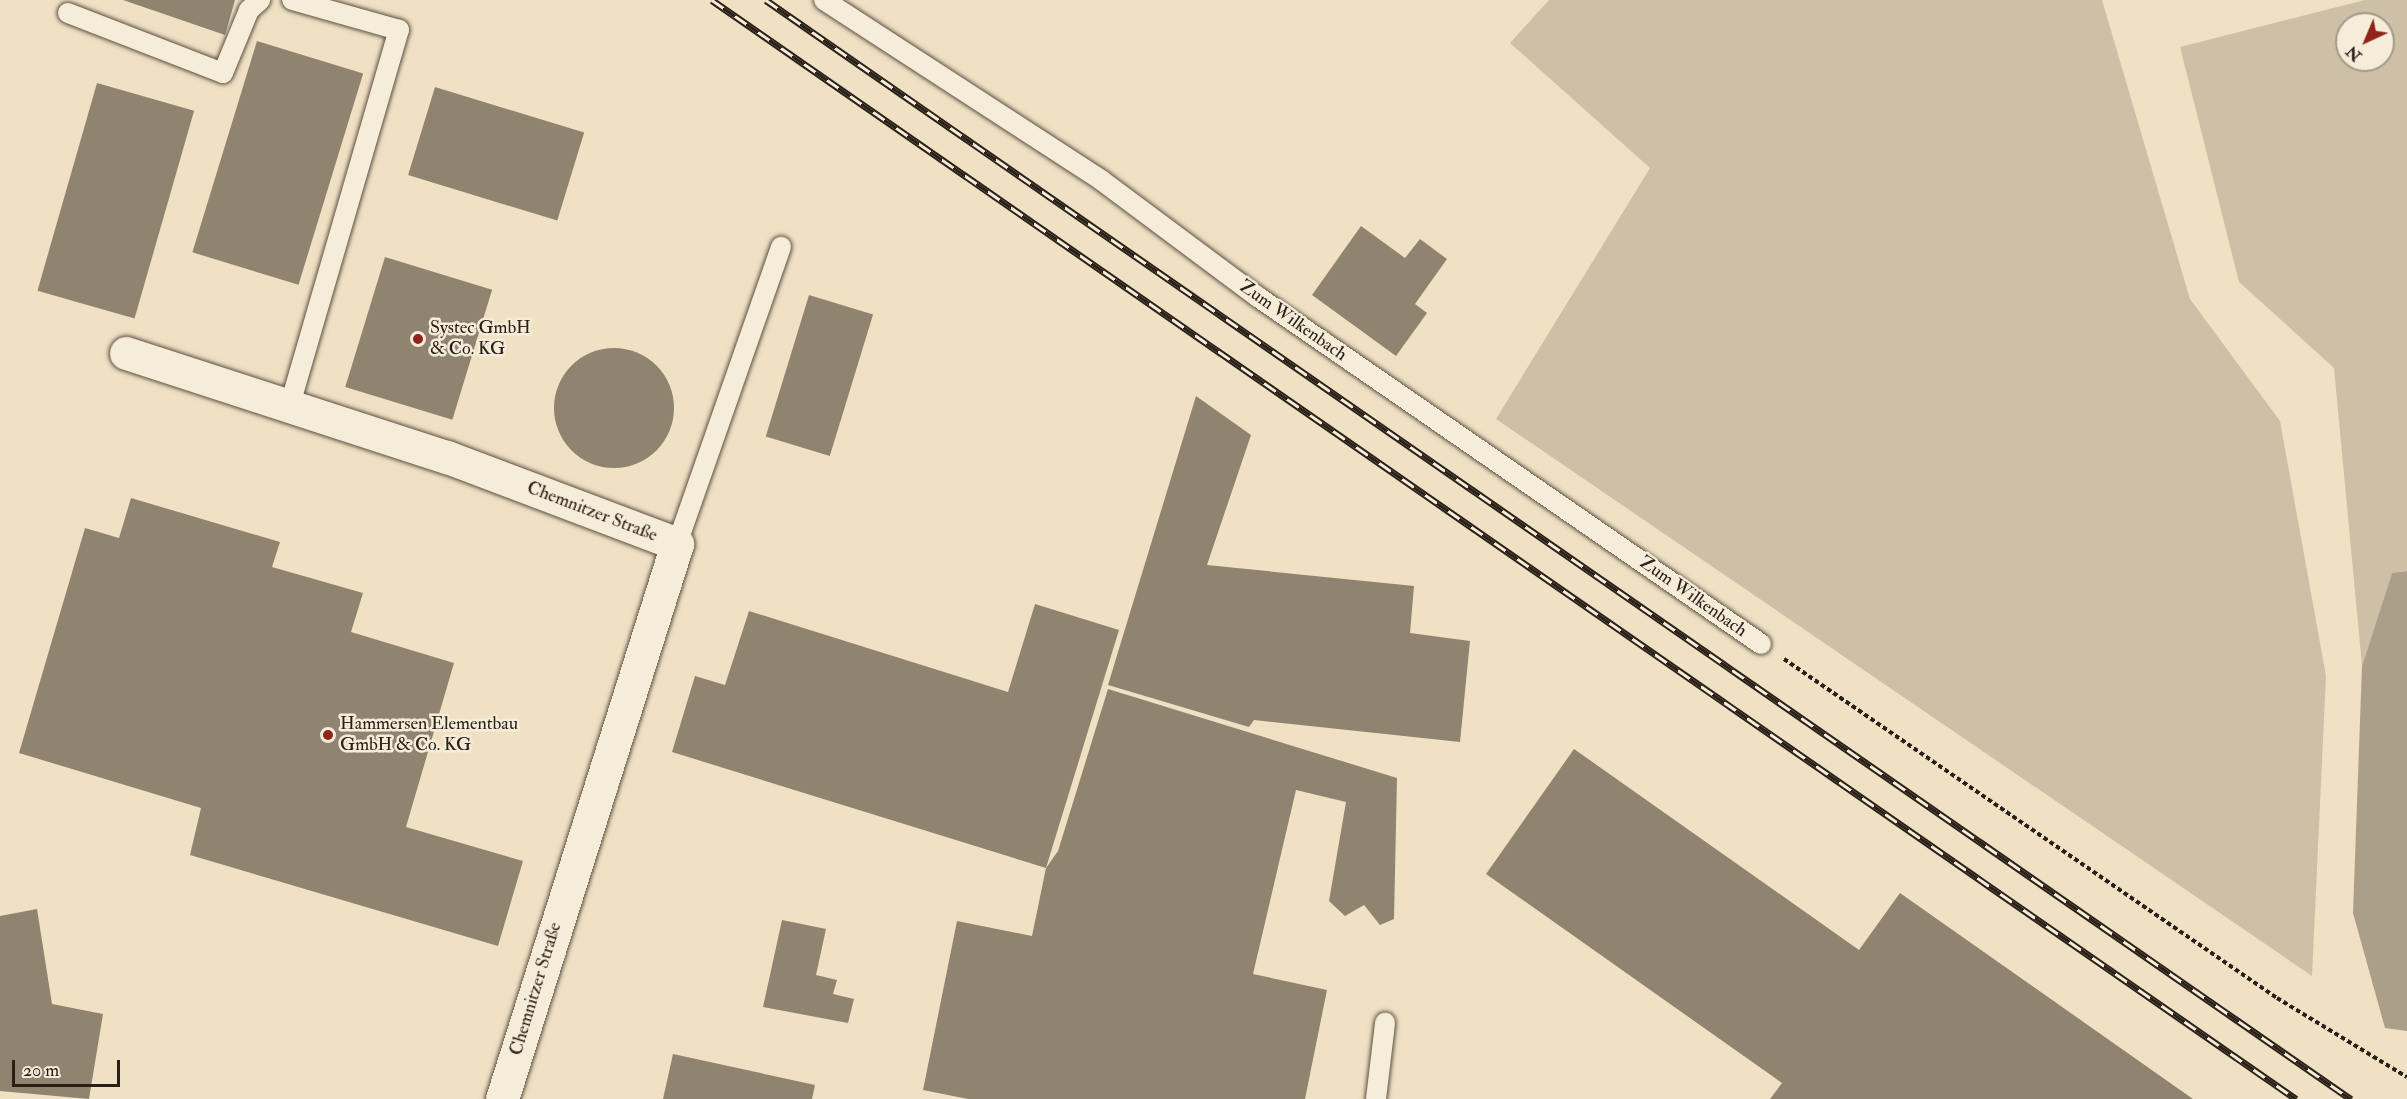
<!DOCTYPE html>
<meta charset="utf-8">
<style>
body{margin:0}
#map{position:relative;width:2407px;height:1099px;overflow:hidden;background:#f0e1c4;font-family:"IM FELL Double Pica",serif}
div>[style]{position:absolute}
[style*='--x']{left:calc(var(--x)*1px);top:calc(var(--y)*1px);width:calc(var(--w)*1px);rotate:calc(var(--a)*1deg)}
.green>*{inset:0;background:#cec0a7}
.water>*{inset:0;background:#ac9f89}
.building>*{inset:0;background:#908471;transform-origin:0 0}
.round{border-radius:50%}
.path>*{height:4px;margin-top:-2px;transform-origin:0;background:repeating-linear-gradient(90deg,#292017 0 4.5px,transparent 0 7.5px)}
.roads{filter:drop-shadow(0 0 2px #5b5042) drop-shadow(0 0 2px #5b5042)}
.lane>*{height:20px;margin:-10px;padding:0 10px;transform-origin:10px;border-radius:10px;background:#f5ecd9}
.street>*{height:33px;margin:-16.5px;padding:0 16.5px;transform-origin:16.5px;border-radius:16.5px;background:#f5ecd9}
.rail>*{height:7px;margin-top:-3.5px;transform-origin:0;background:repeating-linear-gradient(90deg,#f5ecd9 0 14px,#292017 0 28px);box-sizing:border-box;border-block:2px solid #292017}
.dots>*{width:16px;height:16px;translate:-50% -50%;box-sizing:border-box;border:3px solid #f5ecd9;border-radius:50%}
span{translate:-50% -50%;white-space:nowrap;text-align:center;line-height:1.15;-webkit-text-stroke:5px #f5ecd9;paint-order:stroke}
.street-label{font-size:18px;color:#292017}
.poi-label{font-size:18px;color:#292017}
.left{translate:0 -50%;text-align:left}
.north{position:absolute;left:2335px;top:12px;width:60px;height:60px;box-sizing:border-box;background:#f5ecd9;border:2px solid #a39a8b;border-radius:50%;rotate:224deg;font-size:16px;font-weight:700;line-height:24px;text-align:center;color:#292017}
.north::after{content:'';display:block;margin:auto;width:21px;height:27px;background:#8f2418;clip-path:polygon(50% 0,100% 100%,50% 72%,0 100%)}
.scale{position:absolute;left:12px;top:1060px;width:108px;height:27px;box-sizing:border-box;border:3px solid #292017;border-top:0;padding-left:8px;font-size:18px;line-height:21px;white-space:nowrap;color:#292017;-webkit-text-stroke:4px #f5ecd9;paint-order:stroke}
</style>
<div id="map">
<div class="green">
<div style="clip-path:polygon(1549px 0,2102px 0,2190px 299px,2280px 421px,2326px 676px,2312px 976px,1496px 419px,1650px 168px,1510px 43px)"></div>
<div style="clip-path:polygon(evenodd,2365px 0,2407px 0,2407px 571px,2392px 573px,2362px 666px,2334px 368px,2239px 282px,2180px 47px,2365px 0,2347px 24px,2383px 24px,2383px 60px,2347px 60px,2347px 24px)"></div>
</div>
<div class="water">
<div style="clip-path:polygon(2407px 571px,2407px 1031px,2385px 1028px,2353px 913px,2362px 666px,2392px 573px)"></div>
</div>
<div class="building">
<div style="clip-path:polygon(123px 0,235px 0,225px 35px)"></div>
<div style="left:257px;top:41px;width:111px;height:221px;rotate:17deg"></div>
<div style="left:97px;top:83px;width:101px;height:216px;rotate:16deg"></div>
<div style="left:435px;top:87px;width:156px;height:92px;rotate:17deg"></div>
<div style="clip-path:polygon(1361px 226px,1405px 258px,1420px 239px,1447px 259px,1415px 304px,1427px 313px,1396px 356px,1312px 295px)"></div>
<div style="left:385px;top:257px;width:112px;height:136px;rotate:17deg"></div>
<div style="left:809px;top:295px;width:67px;height:148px;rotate:17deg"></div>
<div class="round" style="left:554px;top:348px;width:120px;height:120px"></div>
<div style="clip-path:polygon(1196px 396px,1251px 435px,1207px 565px,1414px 586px,1410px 633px,1470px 641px,1460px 742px,1254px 720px,1249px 727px,1108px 685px)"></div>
<div style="clip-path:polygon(131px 498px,280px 542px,272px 567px,363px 593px,351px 632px,454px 663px,406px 827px,523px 861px,498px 946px,190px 855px,201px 808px,19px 753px,85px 528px,119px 538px)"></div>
<div style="clip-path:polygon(1035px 604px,1119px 630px,1046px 868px,672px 752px,695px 676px,725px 685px,749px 611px,1008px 692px)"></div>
<div style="clip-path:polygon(1108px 689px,1397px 778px,1394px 919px,1380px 925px,1364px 905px,1345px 916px,1329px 901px,1346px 802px,1296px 790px,1253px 974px,1327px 990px,1305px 1099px,968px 1099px,923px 1090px,957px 921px,1032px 936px,1046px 868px,1058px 851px)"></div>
<div style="clip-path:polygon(1574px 749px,1859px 950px,1900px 893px,2193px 1099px,1770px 1099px,1782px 1083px,1486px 874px)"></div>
<div style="clip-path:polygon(37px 909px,52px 1004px,103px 1014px,89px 1099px,0 1091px,0 916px)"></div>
<div style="clip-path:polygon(782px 920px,826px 929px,816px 975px,837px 980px,833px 994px,854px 999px,848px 1023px,763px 1007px)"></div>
<div style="clip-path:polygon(673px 1054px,815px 1085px,812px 1099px,663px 1099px)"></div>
</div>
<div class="path">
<div style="--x:1784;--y:659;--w:598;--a:34.51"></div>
<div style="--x:2277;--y:998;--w:152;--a:31.3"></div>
</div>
<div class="roads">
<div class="lane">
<div style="--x:824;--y:0;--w:330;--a:33"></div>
<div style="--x:1101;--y:180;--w:196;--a:36.7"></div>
<div style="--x:1258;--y:297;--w:611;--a:34.6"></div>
<div style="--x:68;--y:13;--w:166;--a:21.2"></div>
<div style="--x:223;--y:73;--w:68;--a:-67.6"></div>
<div style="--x:249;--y:10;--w:15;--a:-42"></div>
<div style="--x:289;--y:408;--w:394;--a:-73.8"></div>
<div style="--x:399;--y:30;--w:111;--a:-164.3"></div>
<div style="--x:677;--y:544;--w:315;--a:-70.7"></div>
<div style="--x:1376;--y:1099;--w:77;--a:-83.2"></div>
</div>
<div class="street">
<div style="--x:126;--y:353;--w:337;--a:18"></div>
<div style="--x:447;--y:457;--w:246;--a:20.7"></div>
<div style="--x:677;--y:544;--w:582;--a:107.5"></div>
</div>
</div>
<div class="rail">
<div style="--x:712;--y:0;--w:1928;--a:34.75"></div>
<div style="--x:766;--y:0;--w:1929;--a:34.74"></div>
</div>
<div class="dots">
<div style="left:418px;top:339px;background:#8f2418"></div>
<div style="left:328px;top:735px;background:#8f2418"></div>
</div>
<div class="street-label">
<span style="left:1293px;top:321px;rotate:35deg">Zum Wilkenbach</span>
<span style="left:592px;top:512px;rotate:21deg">Chemnitzer Straße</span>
<span style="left:1693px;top:597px;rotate:35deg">Zum Wilkenbach</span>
<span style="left:536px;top:989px;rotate:-73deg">Chemnitzer Straße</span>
</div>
<div class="poi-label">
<span class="left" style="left:430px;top:339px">Systec GmbH<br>&amp; Co. KG</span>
<span class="left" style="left:340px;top:735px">Hammersen Elementbau<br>GmbH &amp; Co. KG</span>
</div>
<div class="north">N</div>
<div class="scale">20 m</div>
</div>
